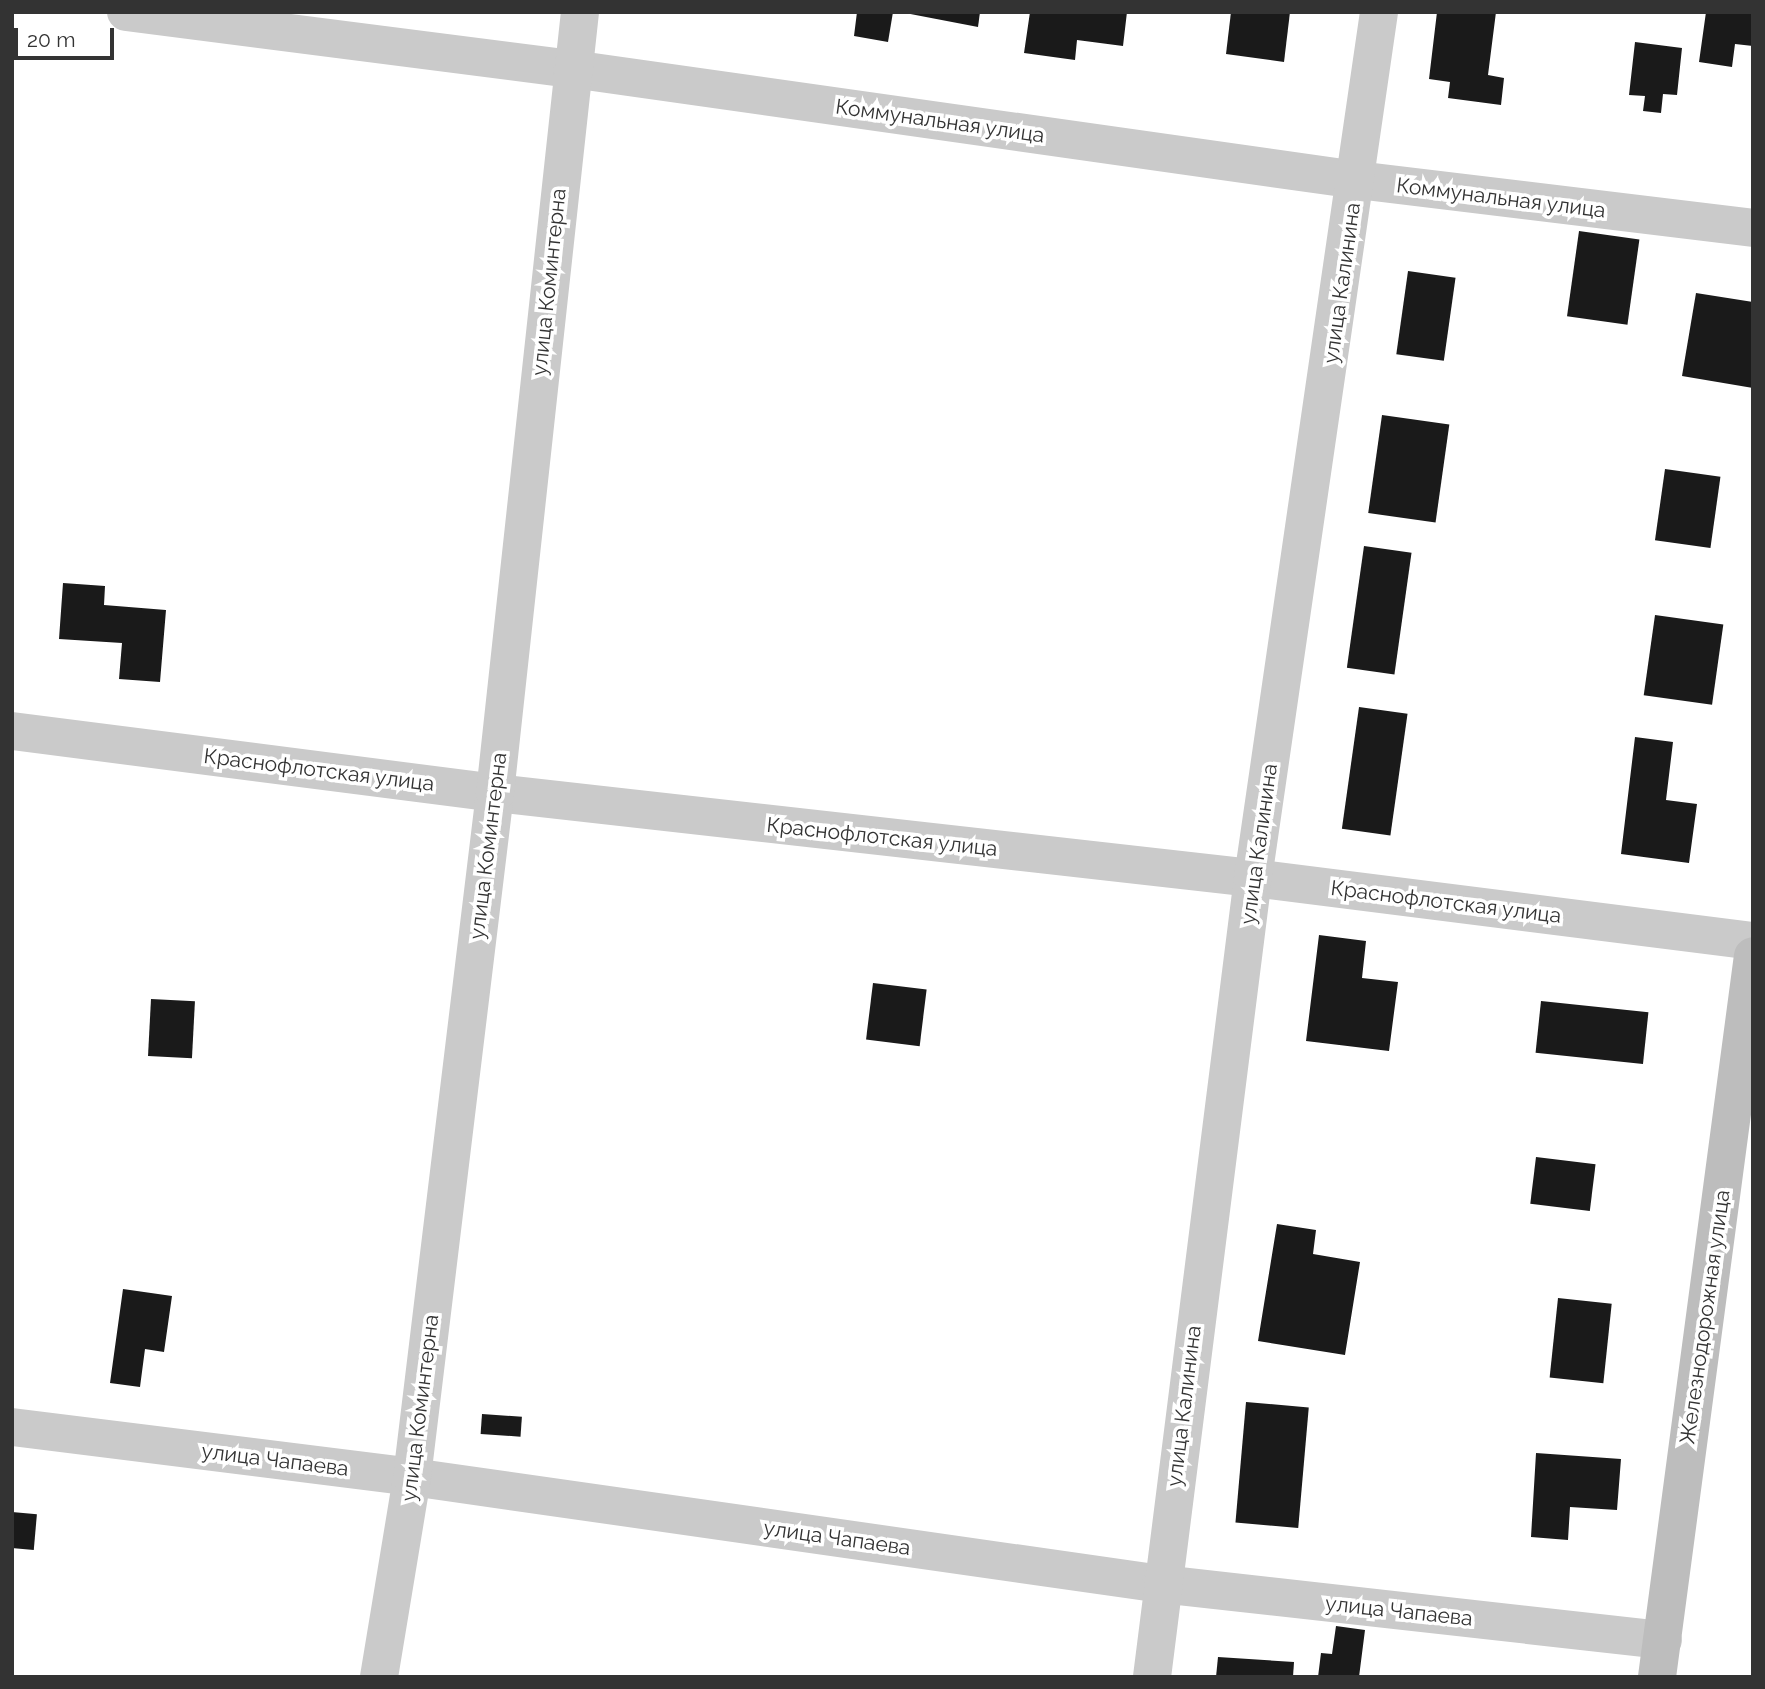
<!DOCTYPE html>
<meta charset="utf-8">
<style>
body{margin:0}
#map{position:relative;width:1765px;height:1689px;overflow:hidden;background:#fff;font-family:Raleway,sans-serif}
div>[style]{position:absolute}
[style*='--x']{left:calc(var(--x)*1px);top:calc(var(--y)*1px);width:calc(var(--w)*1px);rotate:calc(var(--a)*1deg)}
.building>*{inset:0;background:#1a1a1a;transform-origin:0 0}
.street>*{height:38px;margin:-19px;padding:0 19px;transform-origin:19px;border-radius:19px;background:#cacaca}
.secondary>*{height:38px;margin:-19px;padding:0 19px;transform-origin:19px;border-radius:19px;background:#bdbdbd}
span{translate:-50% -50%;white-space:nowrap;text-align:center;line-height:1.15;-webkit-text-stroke:7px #fff;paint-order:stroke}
.street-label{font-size:21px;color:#333}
.frame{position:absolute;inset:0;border:14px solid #333;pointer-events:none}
.scale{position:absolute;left:14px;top:28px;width:100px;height:32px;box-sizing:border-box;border:4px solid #333;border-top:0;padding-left:9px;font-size:21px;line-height:24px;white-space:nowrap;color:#333;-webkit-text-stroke:5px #fff;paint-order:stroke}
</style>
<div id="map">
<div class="building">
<div style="clip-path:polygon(857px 12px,893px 12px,888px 42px,854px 36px)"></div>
<div style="clip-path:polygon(900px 12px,980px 12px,978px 27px)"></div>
<div style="clip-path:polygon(1030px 12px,1127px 12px,1123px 46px,1077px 40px,1075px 60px,1024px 53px)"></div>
<div style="clip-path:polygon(1231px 12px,1290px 12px,1284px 62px,1226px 54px)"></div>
<div style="clip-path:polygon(1437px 12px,1496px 12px,1488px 75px,1504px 78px,1501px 105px,1448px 98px,1450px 82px,1429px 79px)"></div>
<div style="clip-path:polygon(1706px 12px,1753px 12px,1753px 46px,1735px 44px,1732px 67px,1699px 62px)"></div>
<div style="clip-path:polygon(1635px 42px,1682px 48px,1677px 95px,1663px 94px,1661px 113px,1643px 111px,1645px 96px,1629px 95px)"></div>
<div style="left:1579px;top:231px;width:61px;height:86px;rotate:8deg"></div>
<div style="left:1408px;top:271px;width:48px;height:84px;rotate:8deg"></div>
<div style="clip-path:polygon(1696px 293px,1753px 302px,1753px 388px,1682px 376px)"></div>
<div style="left:1382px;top:415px;width:68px;height:99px;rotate:8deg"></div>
<div style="left:1665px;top:469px;width:56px;height:72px;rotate:8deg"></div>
<div style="left:1364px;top:546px;width:48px;height:123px;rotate:8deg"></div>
<div style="clip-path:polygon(63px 583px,105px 586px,104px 605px,166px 610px,160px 682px,119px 679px,122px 643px,59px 639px)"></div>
<div style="left:1655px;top:615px;width:69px;height:81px;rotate:8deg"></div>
<div style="left:1359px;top:707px;width:49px;height:123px;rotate:8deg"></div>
<div style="clip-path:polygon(1635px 737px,1673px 742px,1666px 800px,1697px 804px,1689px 863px,1621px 854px)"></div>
<div style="clip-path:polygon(1319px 935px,1366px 941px,1362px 978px,1398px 982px,1389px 1051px,1306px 1041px)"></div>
<div style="left:873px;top:983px;width:54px;height:57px;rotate:7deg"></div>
<div style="left:151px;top:999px;width:44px;height:57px;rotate:3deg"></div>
<div style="left:1541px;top:1001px;width:108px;height:52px;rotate:6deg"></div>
<div style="left:1536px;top:1157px;width:60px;height:47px;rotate:7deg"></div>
<div style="clip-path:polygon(1277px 1224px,1316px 1230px,1313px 1254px,1360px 1262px,1345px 1355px,1258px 1341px)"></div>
<div style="clip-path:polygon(123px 1289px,172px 1296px,164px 1352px,145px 1349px,140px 1387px,110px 1383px)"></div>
<div style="left:1558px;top:1298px;width:54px;height:80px;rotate:6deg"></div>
<div style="left:1246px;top:1402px;width:63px;height:121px;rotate:5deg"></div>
<div style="left:482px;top:1414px;width:40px;height:20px;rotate:4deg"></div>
<div style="clip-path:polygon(1536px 1453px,1621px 1459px,1617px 1510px,1570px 1507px,1568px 1540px,1531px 1537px)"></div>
<div style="left:12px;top:1512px;width:25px;height:36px;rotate:5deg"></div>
<div style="clip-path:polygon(1336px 1626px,1365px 1630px,1359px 1677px,1318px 1677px,1321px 1653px,1332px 1654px)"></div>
<div style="clip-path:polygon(1218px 1657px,1294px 1662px,1293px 1677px,1216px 1677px)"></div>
</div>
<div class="street">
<div style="--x:126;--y:12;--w:450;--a:7.3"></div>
<div style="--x:572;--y:69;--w:793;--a:8.05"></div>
<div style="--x:1357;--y:180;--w:399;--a:6.9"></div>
<div style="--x:12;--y:731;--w:487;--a:7.3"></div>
<div style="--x:495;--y:793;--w:763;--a:6.4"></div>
<div style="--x:1253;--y:878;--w:504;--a:7.18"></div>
<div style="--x:12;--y:1427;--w:403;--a:7.1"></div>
<div style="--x:412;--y:1477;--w:757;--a:8.13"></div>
<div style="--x:1161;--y:1584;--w:505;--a:6.37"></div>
<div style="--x:379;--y:1677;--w:203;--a:-80.6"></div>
<div style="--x:412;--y:1477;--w:689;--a:-83.08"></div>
<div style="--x:495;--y:793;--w:786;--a:-83.79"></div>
<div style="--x:1152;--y:1677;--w:805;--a:-82.8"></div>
<div style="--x:1253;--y:878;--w:875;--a:-81.72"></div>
</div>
<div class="secondary">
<div style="--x:1657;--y:1677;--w:727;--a:-82.42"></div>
</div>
<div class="street-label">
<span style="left:940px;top:121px;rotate:8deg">Коммунальная улица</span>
<span style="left:1501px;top:198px;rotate:7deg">Коммунальная улица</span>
<span style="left:549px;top:282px;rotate:-84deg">улица Коминтерна</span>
<span style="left:1342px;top:283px;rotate:-82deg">улица Калинина</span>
<span style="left:319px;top:770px;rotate:7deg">Краснофлотская улица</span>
<span style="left:882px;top:837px;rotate:6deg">Краснофлотская улица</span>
<span style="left:1259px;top:844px;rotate:-82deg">улица Калинина</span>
<span style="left:488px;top:846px;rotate:-83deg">улица Коминтерна</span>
<span style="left:1446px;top:902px;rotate:7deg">Краснофлотская улица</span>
<span style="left:1705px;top:1317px;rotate:-82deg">Железнодорожная улица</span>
<span style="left:1184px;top:1406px;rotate:-83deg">улица Калинина</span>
<span style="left:420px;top:1408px;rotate:-83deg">улица Коминтерна</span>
<span style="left:275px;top:1460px;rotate:7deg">улица Чапаева</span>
<span style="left:837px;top:1538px;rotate:8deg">улица Чапаева</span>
<span style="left:1399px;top:1611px;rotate:6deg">улица Чапаева</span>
</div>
<div class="frame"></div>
<div class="scale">20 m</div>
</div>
